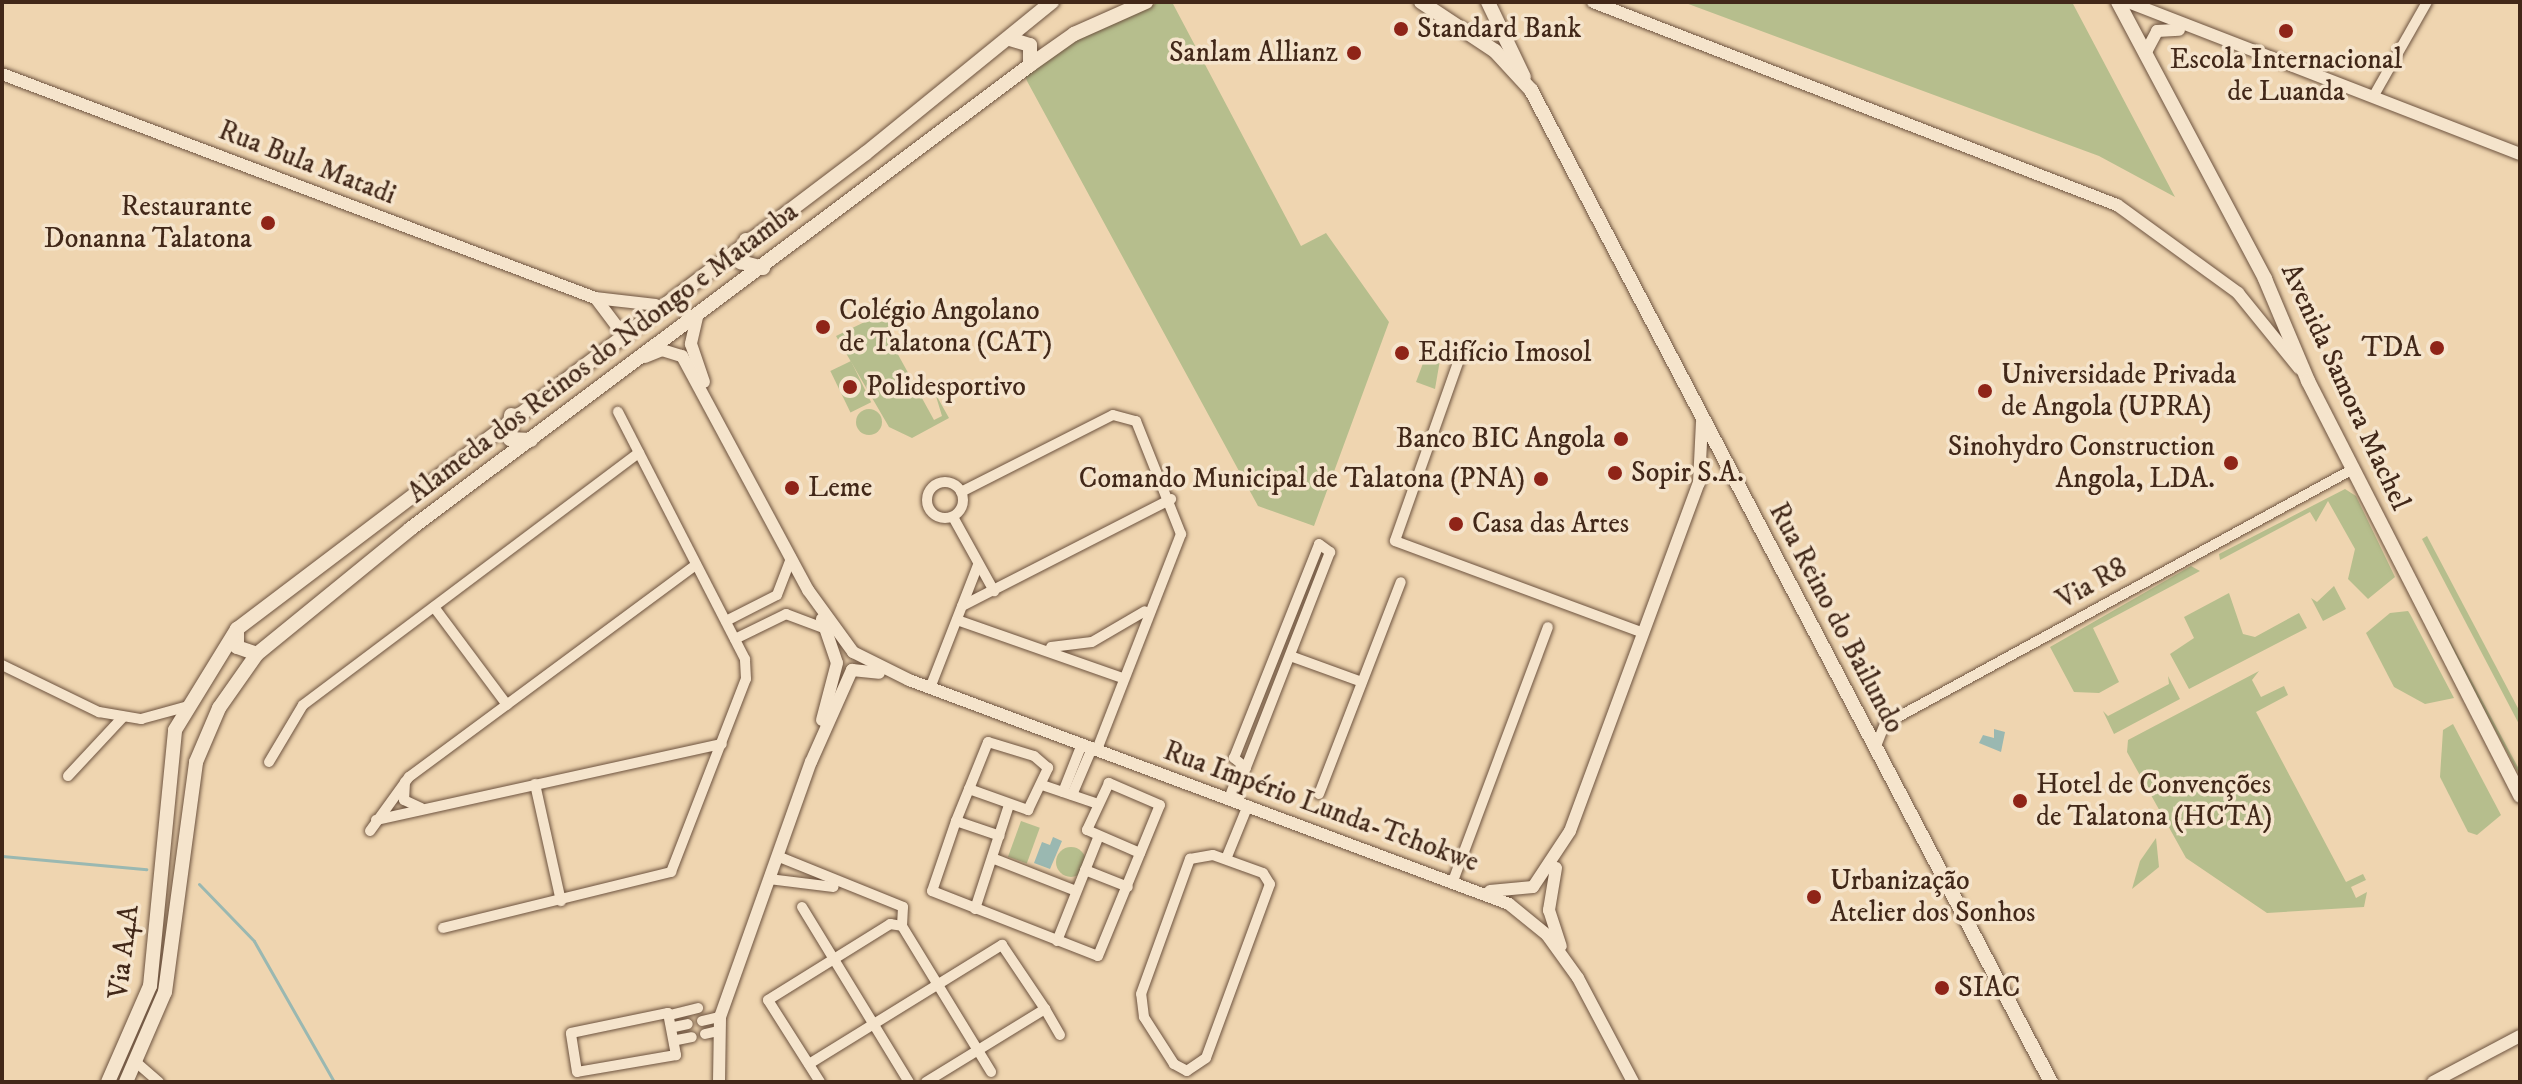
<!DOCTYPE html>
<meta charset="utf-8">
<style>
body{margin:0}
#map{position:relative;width:2522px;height:1084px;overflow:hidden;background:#efd5b0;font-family:"IM FELL DW Pica",serif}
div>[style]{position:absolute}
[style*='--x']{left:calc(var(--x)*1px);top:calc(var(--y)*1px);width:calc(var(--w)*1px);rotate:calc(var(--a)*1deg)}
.green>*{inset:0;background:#b6be8d;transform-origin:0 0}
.round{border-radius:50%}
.water>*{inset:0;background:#9ab8b1}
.stream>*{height:3px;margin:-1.5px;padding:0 1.5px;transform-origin:1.5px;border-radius:1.5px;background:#9ab8b1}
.roads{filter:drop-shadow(0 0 2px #6d533f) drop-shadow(0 0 2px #6d533f)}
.minor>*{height:10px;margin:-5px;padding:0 5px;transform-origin:5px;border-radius:5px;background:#f5e4cc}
.minor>.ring{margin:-5px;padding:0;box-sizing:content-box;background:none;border:10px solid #f5e4cc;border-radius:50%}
.tertiary>*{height:12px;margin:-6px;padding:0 6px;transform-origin:6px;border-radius:6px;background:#f5e4cc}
.secondary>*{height:14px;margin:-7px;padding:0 7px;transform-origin:7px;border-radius:7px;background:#f5e4cc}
.dots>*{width:22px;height:22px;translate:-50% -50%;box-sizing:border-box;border:4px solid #f5e4cc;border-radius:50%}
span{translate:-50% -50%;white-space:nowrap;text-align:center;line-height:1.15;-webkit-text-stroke:7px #f5e4cc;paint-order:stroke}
.poi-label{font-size:28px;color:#422819}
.left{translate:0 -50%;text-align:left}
.right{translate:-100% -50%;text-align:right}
.street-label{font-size:28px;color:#422819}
.frame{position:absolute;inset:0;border:4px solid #422819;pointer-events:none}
</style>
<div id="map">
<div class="green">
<div style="clip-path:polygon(1160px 2px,1172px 2px,1301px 246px,1326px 233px,1389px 322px,1314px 526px,1258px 506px,1027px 81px,1025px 75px,1081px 36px)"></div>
<div style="clip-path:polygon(1683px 2px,2072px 2px,2175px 197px,2099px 156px)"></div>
<div style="clip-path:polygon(891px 309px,908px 343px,893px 324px,884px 329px,934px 420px,942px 416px,935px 393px,949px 418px,912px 438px,889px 427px,836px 336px)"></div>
<div style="clip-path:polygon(1428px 350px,1441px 354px,1435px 389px,1416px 382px)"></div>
<div style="left:851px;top:361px;width:46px;height:23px;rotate:64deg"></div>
<div class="round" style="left:856px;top:409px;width:26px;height:26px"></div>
<div style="clip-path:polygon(2345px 489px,2356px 496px,2395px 577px,2368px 599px,2348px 579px,2355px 549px,2328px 501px,2316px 522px,2310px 512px,2220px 560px,2219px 554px)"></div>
<div style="clip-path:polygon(2427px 536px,2520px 712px,2520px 726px,2422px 539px)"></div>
<div style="clip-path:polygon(2409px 564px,2520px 771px,2520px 776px,2406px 566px)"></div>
<div style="clip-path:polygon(2191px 566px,2200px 571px,2093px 628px,2119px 682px,2099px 693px,2074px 692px,2050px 647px)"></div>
<div style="clip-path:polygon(2334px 586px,2346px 609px,2323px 621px,2311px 598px,2317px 602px)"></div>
<div style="clip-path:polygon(2229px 593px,2243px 634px,2255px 637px,2299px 613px,2307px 628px,2189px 689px,2170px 654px,2194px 638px,2184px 617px)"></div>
<div style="clip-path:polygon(2408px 611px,2410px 614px,2454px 698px,2425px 704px,2394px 687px,2366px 633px,2390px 613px)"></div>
<div style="clip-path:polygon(2259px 671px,2252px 680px,2261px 697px,2284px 686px,2288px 695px,2256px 712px,2346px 882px,2363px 874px,2366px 880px,2351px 887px,2356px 898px,2367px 892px,2364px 907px,2267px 913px,2186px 858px,2127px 752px,2128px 740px)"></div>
<div style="clip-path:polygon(2168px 676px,2180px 699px,2114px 734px,2103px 711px,2108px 716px,2169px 684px)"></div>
<div style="clip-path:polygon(2453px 724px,2501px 815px,2477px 835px,2468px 832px,2440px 777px,2443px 730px)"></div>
<div style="left:1021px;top:821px;width:20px;height:38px;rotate:20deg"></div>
<div style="clip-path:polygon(2156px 838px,2159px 867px,2132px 889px,2140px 861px)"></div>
<div class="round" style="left:1056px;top:847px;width:30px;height:30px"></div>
</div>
<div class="water">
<div style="clip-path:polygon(1994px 729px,2005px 732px,2001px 752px,1979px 743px,1983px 735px,1994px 738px)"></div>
<div style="clip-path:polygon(1053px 837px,1062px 841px,1050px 869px,1034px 863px,1042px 842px,1050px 845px)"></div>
</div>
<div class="stream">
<div style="--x:2;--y:856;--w:145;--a:5.2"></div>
<div style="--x:199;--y:884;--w:79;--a:46"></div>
<div style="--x:254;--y:941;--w:162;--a:60.4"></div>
</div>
<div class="roads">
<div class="minor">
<div style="--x:2373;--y:97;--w:109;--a:-60.4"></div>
<div style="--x:1460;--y:357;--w:195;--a:109.5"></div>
<div style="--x:1395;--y:541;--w:265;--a:20.3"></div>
<div class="ring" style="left:927px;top:482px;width:26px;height:26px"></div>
<div style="--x:961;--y:492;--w:170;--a:-26.9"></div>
<div style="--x:1113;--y:415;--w:24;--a:15"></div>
<div style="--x:1136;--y:421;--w:122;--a:68.3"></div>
<div style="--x:1181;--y:534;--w:232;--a:111.3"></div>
<div style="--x:953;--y:517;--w:85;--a:61"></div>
<div style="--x:1319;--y:544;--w:14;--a:36"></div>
<div style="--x:1330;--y:552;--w:232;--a:111.3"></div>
<div style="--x:1246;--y:768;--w:16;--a:-140"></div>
<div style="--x:1234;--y:758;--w:230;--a:-68.3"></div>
<div style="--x:962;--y:606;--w:235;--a:-27.1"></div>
<div style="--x:434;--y:607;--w:122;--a:53.3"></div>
<div style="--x:957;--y:620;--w:176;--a:19.3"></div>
<div style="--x:726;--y:621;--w:57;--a:-27"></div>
<div style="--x:777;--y:595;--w:40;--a:-69"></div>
<div style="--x:735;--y:639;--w:57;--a:-26.1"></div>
<div style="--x:786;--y:614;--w:43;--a:20.6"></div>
<div style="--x:1051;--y:647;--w:41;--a:-7"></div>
<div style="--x:1092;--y:642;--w:61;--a:-30.3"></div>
<div style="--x:1293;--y:657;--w:73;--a:19.9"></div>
<div style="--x:2;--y:665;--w:108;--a:25.9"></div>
<div style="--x:99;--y:712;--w:43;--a:9.5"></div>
<div style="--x:141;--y:719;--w:46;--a:-15.3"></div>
<div style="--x:930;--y:688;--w:132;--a:-68.7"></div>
<div style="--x:1876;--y:746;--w:24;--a:-68"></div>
<div style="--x:1885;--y:724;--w:533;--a:-28.58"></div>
<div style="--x:269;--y:762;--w:66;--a:-59.2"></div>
<div style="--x:303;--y:705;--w:420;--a:-36.9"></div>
<div style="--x:68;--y:776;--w:81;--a:-47"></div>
<div style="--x:405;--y:782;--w:18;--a:93"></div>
<div style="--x:404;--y:800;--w:19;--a:25"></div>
<div style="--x:535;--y:784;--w:120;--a:77.5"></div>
<div style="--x:1045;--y:786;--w:53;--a:18.8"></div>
<div style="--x:969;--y:789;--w:63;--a:19.6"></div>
<div style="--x:1028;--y:810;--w:47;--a:-64.5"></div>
<div style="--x:1048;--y:768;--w:18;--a:-139"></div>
<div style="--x:1034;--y:756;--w:48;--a:-163.1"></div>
<div style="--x:988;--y:742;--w:51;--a:112"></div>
<div style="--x:969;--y:789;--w:35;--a:112"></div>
<div style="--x:956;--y:821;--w:74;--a:108.9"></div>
<div style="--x:932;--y:891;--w:178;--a:21.4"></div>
<div style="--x:1098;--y:956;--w:163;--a:-67.7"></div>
<div style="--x:1160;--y:805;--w:56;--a:-156.7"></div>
<div style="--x:1109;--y:783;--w:52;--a:115.1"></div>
<div style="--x:1087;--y:830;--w:58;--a:23.5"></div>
<div style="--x:1063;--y:792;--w:52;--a:-68.4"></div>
<div style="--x:1319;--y:794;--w:227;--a:-68.9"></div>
<div style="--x:1072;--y:795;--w:51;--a:-66.9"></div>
<div style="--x:1229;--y:799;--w:35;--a:-70"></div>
<div style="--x:376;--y:820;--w:354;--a:-12.4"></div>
<div style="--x:956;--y:821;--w:46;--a:18.8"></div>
<div style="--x:370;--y:831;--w:67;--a:-54.2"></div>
<div style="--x:409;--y:777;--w:357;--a:-36.5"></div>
<div style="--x:1213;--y:855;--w:53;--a:19.8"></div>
<div style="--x:1263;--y:873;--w:13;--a:58"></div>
<div style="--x:1270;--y:884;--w:185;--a:110.2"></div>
<div style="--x:1206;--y:1058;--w:23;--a:146"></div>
<div style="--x:1187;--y:1071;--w:15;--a:-152"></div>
<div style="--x:1174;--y:1064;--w:56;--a:-122.6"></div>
<div style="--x:1144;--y:1017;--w:23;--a:-97"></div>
<div style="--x:1141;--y:994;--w:144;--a:-70.1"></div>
<div style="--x:1190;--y:859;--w:23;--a:-10"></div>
<div style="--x:777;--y:856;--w:136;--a:22"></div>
<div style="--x:903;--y:907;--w:19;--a:93"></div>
<div style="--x:992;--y:858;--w:90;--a:21.4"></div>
<div style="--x:1226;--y:859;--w:58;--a:-67.8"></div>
<div style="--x:1085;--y:870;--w:46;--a:21.6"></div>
<div style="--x:769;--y:879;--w:65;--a:7"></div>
<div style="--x:1453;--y:881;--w:271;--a:-69.5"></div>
<div style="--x:802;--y:907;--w:205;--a:58.6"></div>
<div style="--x:975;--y:909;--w:109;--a:-71.9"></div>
<div style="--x:902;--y:926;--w:171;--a:58.6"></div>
<div style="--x:443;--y:928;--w:235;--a:-13.8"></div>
<div style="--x:671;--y:872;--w:207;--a:-68.8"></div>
<div style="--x:746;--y:679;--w:20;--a:-93"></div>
<div style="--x:745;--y:659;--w:278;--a:-117.2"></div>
<div style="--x:1057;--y:941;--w:111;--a:-68.3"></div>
<div style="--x:668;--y:1013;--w:43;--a:79.2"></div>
<div style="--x:676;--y:1055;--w:100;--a:170.3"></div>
<div style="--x:577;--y:1072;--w:39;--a:-99"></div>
<div style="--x:571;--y:1033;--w:99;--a:-11.7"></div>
<div style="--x:670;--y:1015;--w:29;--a:-14"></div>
<div style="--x:702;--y:1021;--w:18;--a:-13"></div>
<div style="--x:674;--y:1027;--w:14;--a:-12"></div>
<div style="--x:705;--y:1034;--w:13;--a:-13"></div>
<div style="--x:677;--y:1040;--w:15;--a:-11"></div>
<div style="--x:137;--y:1063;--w:29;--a:41"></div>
<div style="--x:809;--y:1064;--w:227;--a:-31.7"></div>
<div style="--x:1002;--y:945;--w:77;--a:56.1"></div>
<div style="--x:820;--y:1082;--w:97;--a:-122.4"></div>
<div style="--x:768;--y:1000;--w:144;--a:-31.9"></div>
<div style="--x:890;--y:924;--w:12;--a:9"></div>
<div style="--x:926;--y:1082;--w:140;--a:-31.5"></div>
<div style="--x:1045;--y:1009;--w:30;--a:60"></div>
</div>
<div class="tertiary">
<div style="--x:1593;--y:2;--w:562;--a:21.18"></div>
<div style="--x:2117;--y:205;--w:150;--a:36"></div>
<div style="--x:2238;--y:293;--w:97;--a:50.9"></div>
<div style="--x:2128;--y:2;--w:420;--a:21.2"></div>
<div style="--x:2145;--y:54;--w:26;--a:-62"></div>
<div style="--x:2157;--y:31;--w:22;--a:-3"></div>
<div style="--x:2;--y:74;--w:634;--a:20.69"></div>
<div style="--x:595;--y:298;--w:61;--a:6.5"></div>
<div style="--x:597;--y:300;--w:40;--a:53"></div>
<div style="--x:698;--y:313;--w:32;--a:103"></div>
<div style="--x:691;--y:344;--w:40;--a:71.1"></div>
<div style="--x:645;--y:357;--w:18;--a:-22"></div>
<div style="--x:662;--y:350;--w:21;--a:17"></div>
<div style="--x:682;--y:356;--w:266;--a:61.7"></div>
<div style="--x:808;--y:590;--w:77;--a:54"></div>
<div style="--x:853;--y:652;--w:63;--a:26.6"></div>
<div style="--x:909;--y:680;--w:640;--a:20.47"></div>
<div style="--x:1509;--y:904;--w:49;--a:39.2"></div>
<div style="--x:1547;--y:935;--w:53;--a:54.2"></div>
<div style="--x:1578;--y:978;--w:118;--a:62.1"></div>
<div style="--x:822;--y:619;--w:46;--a:71.2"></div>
<div style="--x:837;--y:663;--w:59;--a:104.7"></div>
<div style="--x:1556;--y:868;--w:43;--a:99.5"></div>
<div style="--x:1549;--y:910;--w:38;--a:72"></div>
<div style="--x:1490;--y:891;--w:43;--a:-5.3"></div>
<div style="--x:1533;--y:887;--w:67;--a:-56.5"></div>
<div style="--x:1570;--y:831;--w:371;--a:-69.7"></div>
<div style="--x:1699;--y:483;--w:61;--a:-87.2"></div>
<div style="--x:719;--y:1082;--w:65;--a:-89.1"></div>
<div style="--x:720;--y:1017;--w:271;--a:-70.4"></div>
<div style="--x:811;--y:762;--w:101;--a:-66"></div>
<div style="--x:852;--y:670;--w:27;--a:6"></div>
<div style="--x:2433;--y:1082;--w:98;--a:-27.9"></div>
</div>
<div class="secondary">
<div style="--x:1421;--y:2;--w:89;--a:33.5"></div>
<div style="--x:1495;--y:51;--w:53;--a:47.3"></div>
<div style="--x:1531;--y:90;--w:1120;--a:62.34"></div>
<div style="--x:1488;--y:2;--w:83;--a:64.4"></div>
<div style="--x:2118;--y:2;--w:314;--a:62"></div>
<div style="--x:2265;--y:279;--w:111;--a:67.1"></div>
<div style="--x:2308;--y:381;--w:466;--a:62.9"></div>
<div style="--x:1010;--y:39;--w:21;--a:17"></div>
<div style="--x:1030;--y:45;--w:20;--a:90"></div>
<div style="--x:746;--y:240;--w:23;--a:103"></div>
<div style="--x:741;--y:262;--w:23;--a:15"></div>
<div style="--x:511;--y:415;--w:24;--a:92"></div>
<div style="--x:510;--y:439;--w:21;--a:3"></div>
<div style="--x:237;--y:629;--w:18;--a:90"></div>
<div style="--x:237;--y:647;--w:21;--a:19"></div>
<div style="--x:108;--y:1082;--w:105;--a:-66.4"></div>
<div style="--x:150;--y:986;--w:257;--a:-84.4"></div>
<div style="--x:175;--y:730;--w:119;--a:-58.5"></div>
<div style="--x:237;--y:629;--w:789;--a:-37.12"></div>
<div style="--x:866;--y:153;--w:240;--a:-39.1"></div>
<div style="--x:126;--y:1082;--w:98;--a:-66.6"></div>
<div style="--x:165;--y:992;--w:232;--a:-82.3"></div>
<div style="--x:196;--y:762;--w:59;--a:-66.9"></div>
<div style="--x:219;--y:708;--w:66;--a:-54.9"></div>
<div style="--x:257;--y:654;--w:198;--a:-39.2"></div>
<div style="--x:410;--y:529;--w:774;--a:-36.81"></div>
<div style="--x:1030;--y:65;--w:54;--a:-35.2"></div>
<div style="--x:1074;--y:34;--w:79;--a:-24"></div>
</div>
</div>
<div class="dots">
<div style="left:1401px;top:29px;background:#8f2418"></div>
<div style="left:2286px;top:31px;background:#8f2418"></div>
<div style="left:1354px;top:53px;background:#8f2418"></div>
<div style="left:268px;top:223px;background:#8f2418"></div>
<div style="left:823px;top:327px;background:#8f2418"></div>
<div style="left:2437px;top:348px;background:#8f2418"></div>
<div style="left:1402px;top:353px;background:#8f2418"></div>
<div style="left:850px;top:387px;background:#8f2418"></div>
<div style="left:1985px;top:391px;background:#8f2418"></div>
<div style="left:1621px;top:439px;background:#8f2418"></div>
<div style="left:2231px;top:463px;background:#8f2418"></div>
<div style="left:1615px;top:473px;background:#8f2418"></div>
<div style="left:1541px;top:479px;background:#8f2418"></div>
<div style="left:792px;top:488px;background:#8f2418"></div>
<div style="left:1456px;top:524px;background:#8f2418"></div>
<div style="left:2020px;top:801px;background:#8f2418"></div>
<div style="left:1814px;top:897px;background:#8f2418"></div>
<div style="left:1942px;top:988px;background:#8f2418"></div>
</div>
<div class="poi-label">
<span class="left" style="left:1417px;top:29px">Standard Bank</span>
<span class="right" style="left:1338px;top:53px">Sanlam Allianz</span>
<span style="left:2286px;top:76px">Escola Internacional<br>de Luanda</span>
<span class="right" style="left:252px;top:223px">Restaurante<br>Donanna Talatona</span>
<span class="left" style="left:839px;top:327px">Colégio Angolano<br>de Talatona (CAT)</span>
<span class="right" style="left:2421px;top:348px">TDA</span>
<span class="left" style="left:1418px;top:353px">Edifício Imosol</span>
<span class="left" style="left:2001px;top:391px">Universidade Privada<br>de Angola (UPRA)</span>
<span class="left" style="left:866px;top:387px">Polidesportivo</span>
<span class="right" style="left:1605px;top:439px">Banco BIC Angola</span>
<span class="right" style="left:2215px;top:463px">Sinohydro Construction<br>Angola, LDA.</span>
<span class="left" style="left:1631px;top:473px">Sopir S.A.</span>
<span class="right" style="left:1525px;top:479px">Comando Municipal de Talatona (PNA)</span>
<span class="left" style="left:808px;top:488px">Leme</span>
<span class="left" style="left:1472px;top:524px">Casa das Artes</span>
<span class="left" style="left:2036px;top:801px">Hotel de Convenções<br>de Talatona (HCTA)</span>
<span class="left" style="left:1830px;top:897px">Urbanização<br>Atelier dos Sonhos</span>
<span class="left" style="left:1958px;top:988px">SIAC</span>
</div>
<div class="street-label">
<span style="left:307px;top:163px;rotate:21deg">Rua Bula Matadi</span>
<span style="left:603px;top:353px;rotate:-37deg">Alameda dos Reinos do Ndongo e Matamba</span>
<span style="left:2345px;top:387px;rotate:65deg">Avenida Samora Machel</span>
<span style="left:2092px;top:584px;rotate:-29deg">Via R8</span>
<span style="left:1836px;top:618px;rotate:62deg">Rua Reino do Bailundo</span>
<span style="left:1321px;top:807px;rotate:20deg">Rua Império Lunda-Tchokwe</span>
<span style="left:124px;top:952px;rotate:-83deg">Via A4A</span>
</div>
<div class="frame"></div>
</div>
